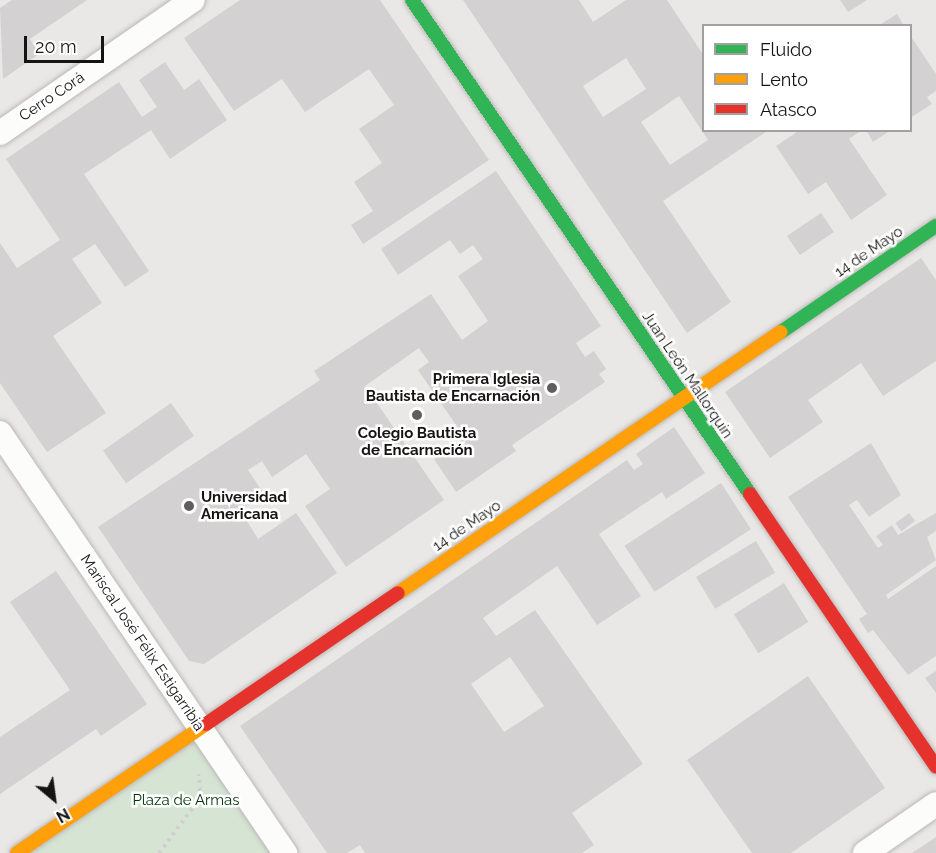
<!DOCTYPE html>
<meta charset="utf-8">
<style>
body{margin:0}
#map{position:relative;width:936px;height:853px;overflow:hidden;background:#eae8e6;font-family:Raleway,sans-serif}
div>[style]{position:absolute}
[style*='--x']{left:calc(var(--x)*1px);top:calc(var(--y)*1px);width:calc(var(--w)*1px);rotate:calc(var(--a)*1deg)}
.green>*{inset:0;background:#d6e4d4}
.building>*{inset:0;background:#d3d1d1;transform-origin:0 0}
.path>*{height:4px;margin-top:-2px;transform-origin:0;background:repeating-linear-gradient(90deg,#d0cece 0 3px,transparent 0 7.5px)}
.roads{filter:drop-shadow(0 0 2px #bab8b7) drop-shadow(0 0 2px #bab8b7)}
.street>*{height:24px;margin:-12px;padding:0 12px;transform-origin:12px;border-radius:12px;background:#fcfcfb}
.fast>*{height:14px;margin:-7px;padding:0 7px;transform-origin:7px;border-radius:7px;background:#30b455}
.slow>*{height:14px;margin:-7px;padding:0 7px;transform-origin:7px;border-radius:7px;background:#ff9f0a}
.jam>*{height:14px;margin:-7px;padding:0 7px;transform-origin:7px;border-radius:7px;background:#e5322d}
.dots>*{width:16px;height:16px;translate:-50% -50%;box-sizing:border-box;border:3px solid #fff;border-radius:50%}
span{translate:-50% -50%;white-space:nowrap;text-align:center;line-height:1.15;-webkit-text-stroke:5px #fff;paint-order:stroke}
.street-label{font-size:15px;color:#161413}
.poi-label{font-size:15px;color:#161413;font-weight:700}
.right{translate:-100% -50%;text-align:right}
.left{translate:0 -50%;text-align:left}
.park-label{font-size:15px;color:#05340b}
.legend{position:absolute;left:702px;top:24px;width:210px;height:108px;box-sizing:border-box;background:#fff;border:2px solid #a2a1a1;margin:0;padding:8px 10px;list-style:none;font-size:18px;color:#161413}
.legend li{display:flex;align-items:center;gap:12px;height:30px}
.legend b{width:30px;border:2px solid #a2a1a1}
.north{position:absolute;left:24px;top:769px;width:60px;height:60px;-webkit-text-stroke:4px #fff;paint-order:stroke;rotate:151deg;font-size:16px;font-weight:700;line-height:24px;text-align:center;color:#161413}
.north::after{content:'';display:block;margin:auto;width:21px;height:27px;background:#161413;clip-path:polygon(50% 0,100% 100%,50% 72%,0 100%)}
.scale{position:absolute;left:24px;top:36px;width:80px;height:27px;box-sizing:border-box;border:3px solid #161413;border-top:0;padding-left:8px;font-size:18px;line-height:21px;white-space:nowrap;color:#161413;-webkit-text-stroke:4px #fff;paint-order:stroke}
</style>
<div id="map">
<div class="green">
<div style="clip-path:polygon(200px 728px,285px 853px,17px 853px)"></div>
</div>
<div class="building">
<div style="clip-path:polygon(12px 0,87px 0,30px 39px,39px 54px,3px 79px,0 8px)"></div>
<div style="clip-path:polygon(240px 0,380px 0,489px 160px,363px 244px,351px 225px,373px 211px,354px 182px,382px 163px,359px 129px,394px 105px,369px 69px,305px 112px,282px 79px,234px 111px,184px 38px)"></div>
<div style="clip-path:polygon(evenodd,463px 0,579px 0,593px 22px,626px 0,667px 0,704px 56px,704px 130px,769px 130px,663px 201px,731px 302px,687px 333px,463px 0,626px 58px,646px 89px,603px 117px,583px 86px,626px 58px,463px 0,679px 96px,708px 140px,670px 165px,641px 122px,679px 96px)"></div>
<div style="clip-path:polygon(840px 0,867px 0,848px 12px)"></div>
<div style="clip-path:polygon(897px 14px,904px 26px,878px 26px)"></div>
<div style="clip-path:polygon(910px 35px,936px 74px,936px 91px,927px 97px,932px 104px,910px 118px)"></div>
<div style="clip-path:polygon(165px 62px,184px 90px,199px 79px,227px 120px,170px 159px,151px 130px,84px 174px,149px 271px,125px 287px,95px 244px,72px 259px,102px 303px,53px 336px,106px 413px,47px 452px,0 383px,0 243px,17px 268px,60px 240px,6px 159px,119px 82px,142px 117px,157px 107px,139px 80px)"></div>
<div style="clip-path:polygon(800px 130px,862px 130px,849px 139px,887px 195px,851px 220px,826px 182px,808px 194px,776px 146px)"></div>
<div style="clip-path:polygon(866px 130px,891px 130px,873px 142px)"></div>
<div style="clip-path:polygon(496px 171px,601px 326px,576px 343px,585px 357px,594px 351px,606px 369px,599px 374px,605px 382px,512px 445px,516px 451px,456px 492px,434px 459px,465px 438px,418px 370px,429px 362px,419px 348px,365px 386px,444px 500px,346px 567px,305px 506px,330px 489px,306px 454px,272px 477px,262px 461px,248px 470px,264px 494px,240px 510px,258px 539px,296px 513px,337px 573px,204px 664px,189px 661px,98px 527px,320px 380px,314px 371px,431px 294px,462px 340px,488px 321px,458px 276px,483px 259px,473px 245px,460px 254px,450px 240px,398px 275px,381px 249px)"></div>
<div style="left:821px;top:213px;width:23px;height:41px;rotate:56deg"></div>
<div style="clip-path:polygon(921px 258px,936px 280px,936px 361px,883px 396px,861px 363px,808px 400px,823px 422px,770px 458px,725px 392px)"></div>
<div style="left:171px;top:403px;width:40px;height:83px;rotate:55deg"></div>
<div style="clip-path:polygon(evenodd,674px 427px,705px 473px,666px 499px,662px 492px,599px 534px,641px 596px,597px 625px,557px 566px,483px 618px,496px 636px,535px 610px,643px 764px,572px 813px,594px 845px,582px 853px,365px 853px,360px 845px,347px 853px,327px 853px,240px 726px,627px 460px,634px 470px,643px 464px,636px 454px,674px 427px,510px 657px,544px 706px,504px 732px,471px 684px,510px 657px)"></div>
<div style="clip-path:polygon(871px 443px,901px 495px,869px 517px,857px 500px,849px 505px,878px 548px,883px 545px,876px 536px,892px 525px,898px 535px,936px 513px,936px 531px,927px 537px,936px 560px,886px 595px,888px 599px,936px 566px,936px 656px,908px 675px,873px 630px,868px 633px,859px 619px,867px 614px,788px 497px)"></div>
<div style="left:721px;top:483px;width:55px;height:115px;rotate:57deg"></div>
<div style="left:909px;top:513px;width:10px;height:17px;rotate:53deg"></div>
<div style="left:756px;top:541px;width:37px;height:70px;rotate:59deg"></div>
<div style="clip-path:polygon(56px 571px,147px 704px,101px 736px,96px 729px,0 794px,0 737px,70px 690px,10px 602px)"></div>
<div style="left:784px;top:583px;width:46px;height:59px;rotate:58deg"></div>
<div style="clip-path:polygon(936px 671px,936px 693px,925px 678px)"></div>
<div style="clip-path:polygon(808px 676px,885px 788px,791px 853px,752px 853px,687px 760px)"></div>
<div style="clip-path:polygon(936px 837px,936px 853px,912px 853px)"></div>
</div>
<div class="path">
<div style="--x:159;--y:853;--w:69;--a:-53.3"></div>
<div style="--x:200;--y:798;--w:24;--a:-92"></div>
</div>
<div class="roads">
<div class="street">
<div style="--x:0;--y:133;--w:234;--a:-34.6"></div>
<div style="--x:0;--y:433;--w:508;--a:55.84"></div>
<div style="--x:865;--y:853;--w:86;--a:-34.6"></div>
</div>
<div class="fast">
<div style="--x:412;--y:0;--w:599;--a:55.62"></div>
<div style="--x:781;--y:332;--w:188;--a:-34.4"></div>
</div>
<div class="slow">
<div style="--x:398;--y:593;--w:463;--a:-34.3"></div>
<div style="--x:17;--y:853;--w:229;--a:-34.3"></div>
</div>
<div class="jam">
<div style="--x:750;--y:494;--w:330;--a:55.7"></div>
<div style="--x:206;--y:724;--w:232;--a:-34.3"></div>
</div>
</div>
<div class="dots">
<div style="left:552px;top:388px;background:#605e5d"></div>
<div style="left:417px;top:415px;background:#605e5d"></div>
<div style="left:189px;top:506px;background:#605e5d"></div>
</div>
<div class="street-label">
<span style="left:52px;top:97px;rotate:-34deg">Cerro Corá</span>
<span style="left:869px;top:252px;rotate:-34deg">14 de Mayo</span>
<span style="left:687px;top:375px;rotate:56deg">Juan León Mallorquín</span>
<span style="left:467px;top:526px;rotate:-34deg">14 de Mayo</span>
<span style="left:142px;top:643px;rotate:56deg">Mariscal José Félix Estigarribia</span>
</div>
<div class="poi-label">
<span class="right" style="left:540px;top:388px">Primera Iglesia<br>Bautista de Encarnación</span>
<span style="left:417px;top:442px">Colegio Bautista<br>de Encarnación</span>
<span class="left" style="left:201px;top:506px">Universidad<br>Americana</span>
</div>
<div class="park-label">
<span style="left:186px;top:801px">Plaza de Armas</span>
</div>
<ul class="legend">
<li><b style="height:8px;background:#30b455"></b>Fluido</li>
<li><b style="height:8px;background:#ff9f0a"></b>Lento</li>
<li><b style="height:8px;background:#e5322d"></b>Atasco</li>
</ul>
<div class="north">N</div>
<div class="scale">20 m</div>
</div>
